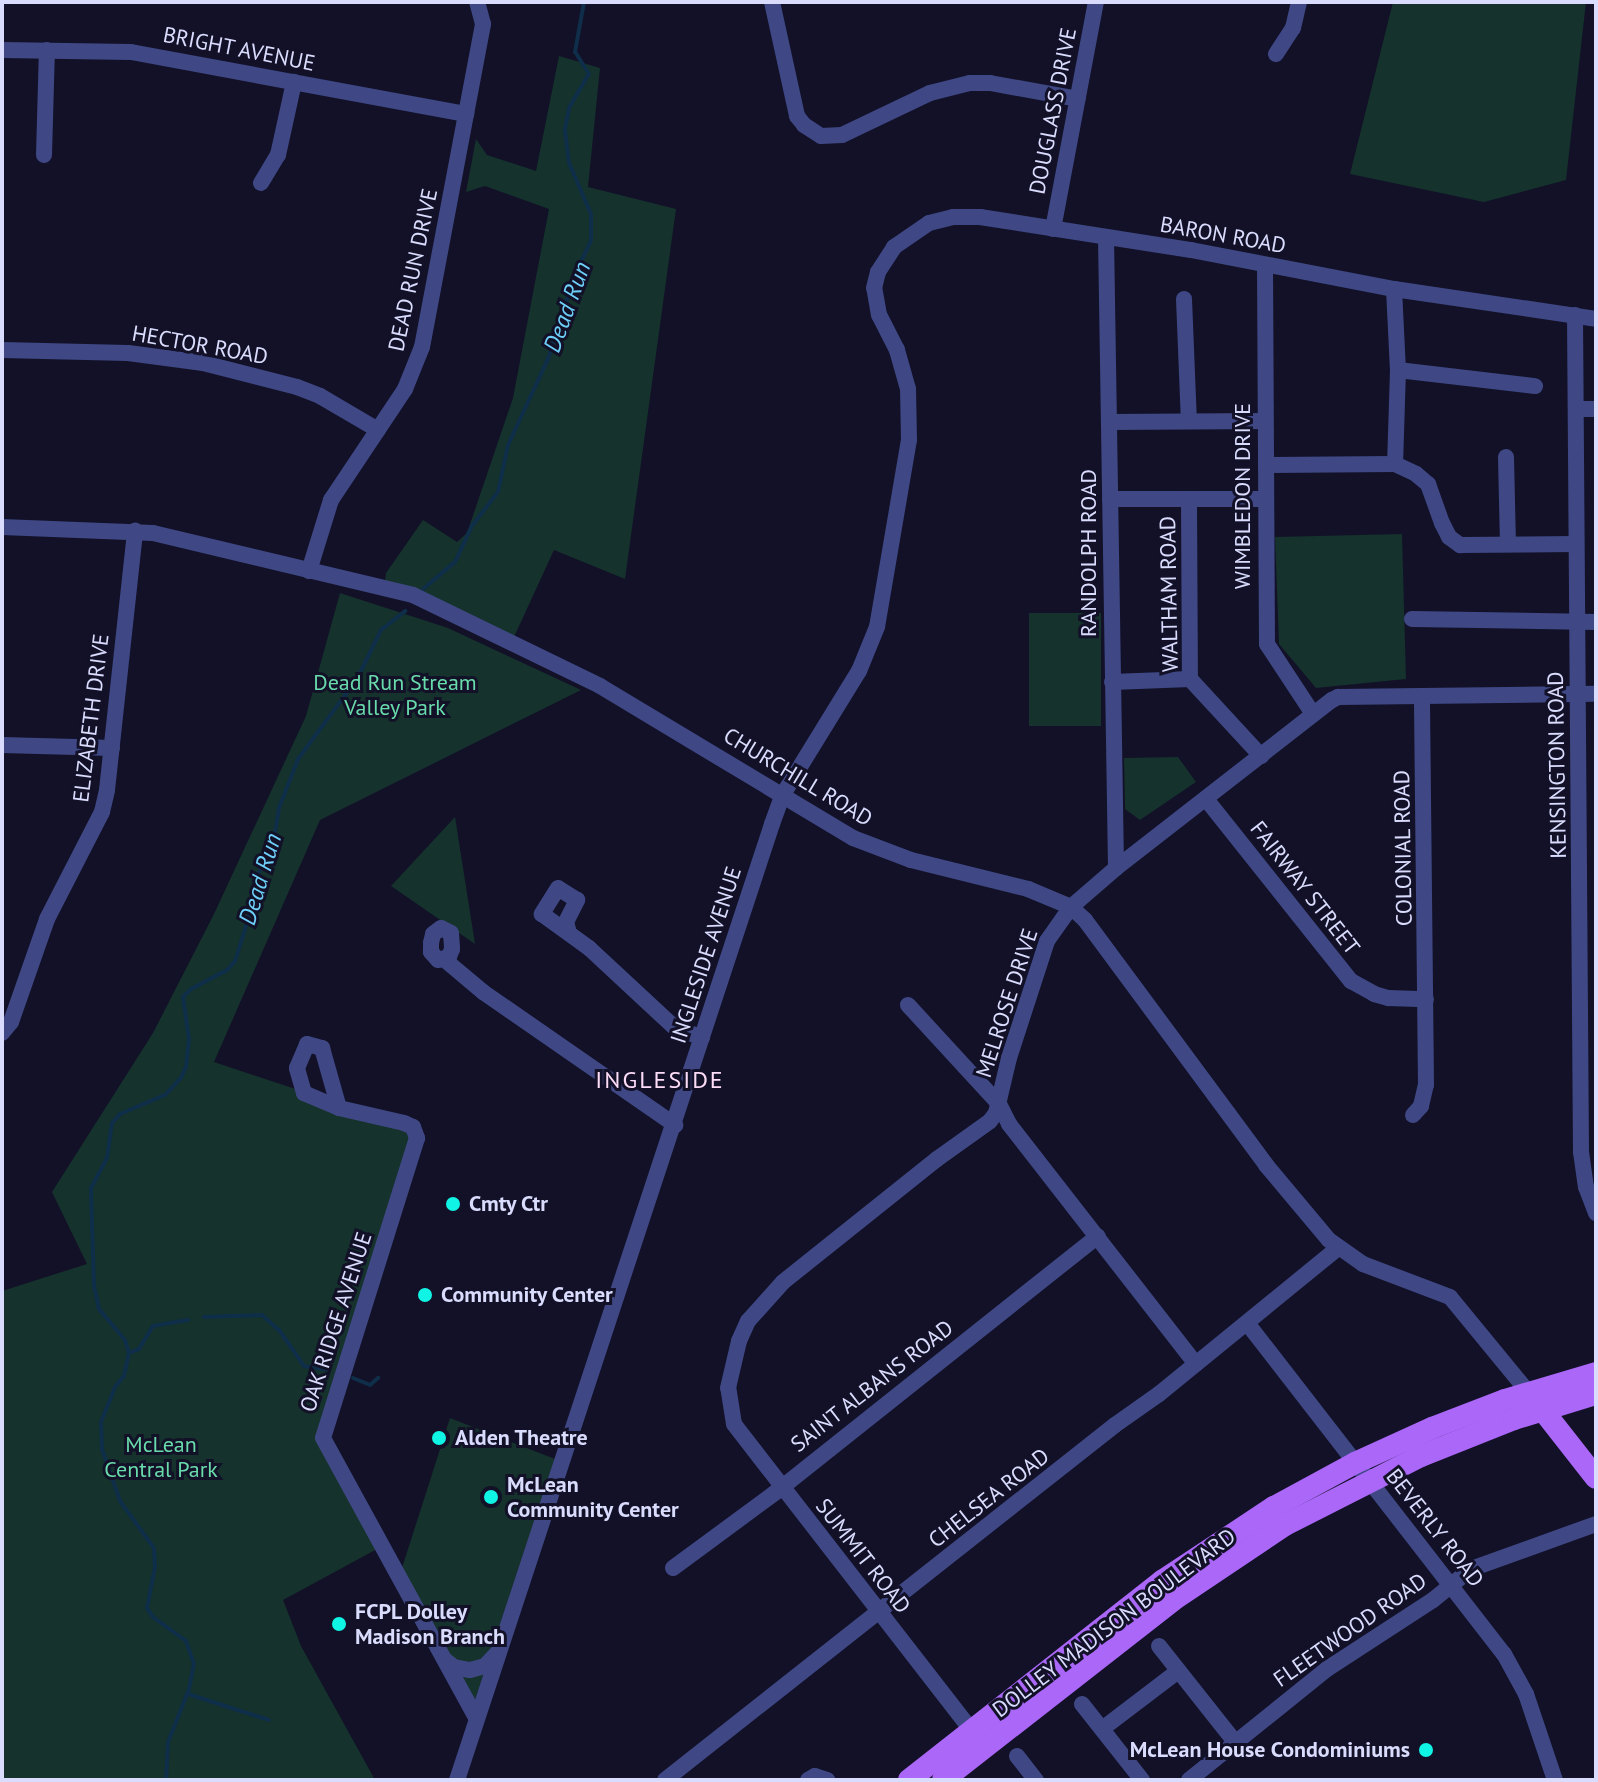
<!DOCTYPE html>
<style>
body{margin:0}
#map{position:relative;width:1598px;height:1782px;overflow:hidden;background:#121128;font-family:"PT Sans",sans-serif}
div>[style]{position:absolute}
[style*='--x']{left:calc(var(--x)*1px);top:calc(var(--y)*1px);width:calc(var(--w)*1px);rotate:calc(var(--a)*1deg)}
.green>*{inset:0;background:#15322c;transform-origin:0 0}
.stream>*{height:4px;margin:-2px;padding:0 2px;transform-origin:2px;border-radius:2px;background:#0f2e49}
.minor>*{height:16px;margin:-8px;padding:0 8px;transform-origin:8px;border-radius:8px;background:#3f4885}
.major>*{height:22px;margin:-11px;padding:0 11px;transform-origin:11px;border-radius:11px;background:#aa67f8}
.dots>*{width:22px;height:22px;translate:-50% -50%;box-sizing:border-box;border:4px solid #121128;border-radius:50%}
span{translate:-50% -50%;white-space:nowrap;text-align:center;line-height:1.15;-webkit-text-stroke:6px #121128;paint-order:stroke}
.street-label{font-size:22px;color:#dadcfd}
.park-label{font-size:22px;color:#69dbab}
.poi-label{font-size:22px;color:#dadcfd;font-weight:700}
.left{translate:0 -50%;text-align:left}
.right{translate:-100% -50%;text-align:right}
.water-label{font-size:24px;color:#6ecff8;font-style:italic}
.neighbourhood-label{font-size:24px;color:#fddcf7;letter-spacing:2px}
.frame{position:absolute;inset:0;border:4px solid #dadcfd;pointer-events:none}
</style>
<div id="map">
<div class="green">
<div style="clip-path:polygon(1393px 2px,1586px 2px,1566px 180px,1484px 202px,1350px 174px)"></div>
<div style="clip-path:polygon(559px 56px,600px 68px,588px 187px,676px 209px,625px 579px,554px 550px,514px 637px,385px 581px,386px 573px,423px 520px,457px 542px,467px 533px,513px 398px,549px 209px,485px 186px,466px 192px,476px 139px,487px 155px,536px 171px)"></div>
<div style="clip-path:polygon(1402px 534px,1406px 679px,1316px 688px,1279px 644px,1275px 537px)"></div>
<div style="clip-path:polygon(340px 593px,448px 628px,581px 690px,320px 820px,214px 1062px,413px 1128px,318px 1432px,377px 1549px,283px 1600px,301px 1646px,375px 1780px,2px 1780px,2px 1291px,87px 1264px,52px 1192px,153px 1033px,214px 914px,306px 716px)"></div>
<div style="left:1029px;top:613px;width:72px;height:113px"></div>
<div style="clip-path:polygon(1178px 757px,1196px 782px,1140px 820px,1125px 809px,1124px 758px)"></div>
<div style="clip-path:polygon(455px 817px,475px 944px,391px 886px)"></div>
<div style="clip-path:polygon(450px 1418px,555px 1459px,472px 1709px,401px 1571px)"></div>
</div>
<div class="stream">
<div style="--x:423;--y:589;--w:42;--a:-40.2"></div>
<div style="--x:455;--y:562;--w:38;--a:-65"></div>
<div style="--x:471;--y:527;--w:44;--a:-52.4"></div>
<div style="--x:498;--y:492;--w:48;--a:-78"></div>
<div style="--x:508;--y:445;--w:95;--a:-65.1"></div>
<div style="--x:548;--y:359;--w:86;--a:-72.4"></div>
<div style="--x:574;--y:277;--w:40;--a:-65"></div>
<div style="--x:591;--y:241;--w:27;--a:-90"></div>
<div style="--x:591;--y:214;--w:56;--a:-113.3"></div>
<div style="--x:569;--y:163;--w:34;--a:-97"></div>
<div style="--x:565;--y:129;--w:21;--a:-79"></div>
<div style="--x:569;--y:108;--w:39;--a:-60"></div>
<div style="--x:589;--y:74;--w:26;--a:-122"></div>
<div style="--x:575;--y:52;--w:51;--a:-79.8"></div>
<div style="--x:204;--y:1317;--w:58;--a:-2"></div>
<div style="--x:262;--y:1315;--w:24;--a:42"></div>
<div style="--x:280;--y:1331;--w:42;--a:55.6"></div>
<div style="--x:304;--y:1366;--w:24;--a:9"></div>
<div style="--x:129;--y:1353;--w:11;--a:-22"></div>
<div style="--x:139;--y:1349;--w:27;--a:-59"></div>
<div style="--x:153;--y:1326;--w:36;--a:-10"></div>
<div style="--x:353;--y:1378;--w:18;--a:22"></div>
<div style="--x:370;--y:1385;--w:11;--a:-41"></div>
<div style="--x:188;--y:1694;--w:85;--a:17.8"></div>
<div style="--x:166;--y:1780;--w:38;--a:-87"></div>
<div style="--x:168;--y:1742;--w:57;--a:-68.4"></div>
<div style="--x:189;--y:1689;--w:25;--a:-79"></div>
<div style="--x:194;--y:1664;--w:24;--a:-109"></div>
<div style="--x:186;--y:1641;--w:41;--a:-144"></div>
<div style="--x:153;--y:1617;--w:11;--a:-124"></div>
<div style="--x:147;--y:1608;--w:42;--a:-79"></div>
<div style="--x:155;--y:1567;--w:19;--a:-93"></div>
<div style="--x:154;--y:1548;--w:58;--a:-125.9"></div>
<div style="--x:120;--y:1501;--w:55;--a:-109.1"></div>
<div style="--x:102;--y:1449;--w:27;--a:-92"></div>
<div style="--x:101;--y:1422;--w:38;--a:-68"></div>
<div style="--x:115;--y:1387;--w:14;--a:-51"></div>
<div style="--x:124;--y:1376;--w:24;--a:-78"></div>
<div style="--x:129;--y:1353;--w:14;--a:-107"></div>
<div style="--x:125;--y:1340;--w:40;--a:-130"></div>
<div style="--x:99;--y:1309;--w:24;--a:-102"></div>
<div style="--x:94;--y:1286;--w:98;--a:-91.8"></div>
<div style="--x:91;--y:1188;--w:34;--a:-62"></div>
<div style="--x:107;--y:1158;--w:35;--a:-82"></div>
<div style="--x:112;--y:1123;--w:12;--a:-48"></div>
<div style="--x:120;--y:1114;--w:49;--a:-22.9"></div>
<div style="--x:165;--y:1095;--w:23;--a:-47"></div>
<div style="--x:181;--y:1078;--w:12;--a:-66"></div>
<div style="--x:186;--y:1067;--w:28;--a:-84"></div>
<div style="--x:189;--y:1039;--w:42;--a:-98.1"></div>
<div style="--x:183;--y:997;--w:11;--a:-45"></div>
<div style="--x:191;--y:989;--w:41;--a:-27.8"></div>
<div style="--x:227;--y:970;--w:12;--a:-48"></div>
<div style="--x:235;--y:961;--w:57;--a:-72.5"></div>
<div style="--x:252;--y:907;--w:27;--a:-86"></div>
<div style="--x:254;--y:880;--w:34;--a:-58"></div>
<div style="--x:272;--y:851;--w:44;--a:-80.8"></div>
<div style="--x:279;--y:808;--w:53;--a:-68.8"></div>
<div style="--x:298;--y:759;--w:99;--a:-53.6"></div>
<div style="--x:357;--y:679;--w:55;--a:-63.9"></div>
<div style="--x:381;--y:630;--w:31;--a:-38"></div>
</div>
<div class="minor">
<div style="--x:772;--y:2;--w:117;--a:77.6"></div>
<div style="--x:797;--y:116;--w:11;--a:52"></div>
<div style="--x:804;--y:125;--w:20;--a:33"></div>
<div style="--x:821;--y:136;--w:21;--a:-3"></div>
<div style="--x:842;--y:135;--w:98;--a:-25.5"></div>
<div style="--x:930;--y:93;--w:41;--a:-14"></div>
<div style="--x:970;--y:83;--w:20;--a:0"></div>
<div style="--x:990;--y:83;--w:89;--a:10.3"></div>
<div style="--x:2;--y:50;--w:129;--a:0.9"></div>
<div style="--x:131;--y:52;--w:341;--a:10.5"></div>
<div style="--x:1276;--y:54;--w:31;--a:-57"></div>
<div style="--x:1293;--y:28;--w:27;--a:-77"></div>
<div style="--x:44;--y:155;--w:105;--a:-88.4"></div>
<div style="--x:261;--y:183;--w:33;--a:-59"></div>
<div style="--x:278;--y:155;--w:75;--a:-77.6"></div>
<div style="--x:1053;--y:229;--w:231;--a:-79.3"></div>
<div style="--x:1106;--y:237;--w:631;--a:89.09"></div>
<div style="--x:1265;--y:265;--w:379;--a:89.7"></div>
<div style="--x:1267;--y:644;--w:84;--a:56.7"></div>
<div style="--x:1394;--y:289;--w:81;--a:87.2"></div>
<div style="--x:1398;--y:370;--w:94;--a:91.8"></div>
<div style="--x:1184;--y:299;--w:122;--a:87.7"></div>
<div style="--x:1575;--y:315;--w:837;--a:89.59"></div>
<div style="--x:1581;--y:1152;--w:35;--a:82"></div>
<div style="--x:1586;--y:1187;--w:28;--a:69"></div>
<div style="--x:2;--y:350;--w:126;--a:1.4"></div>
<div style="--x:128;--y:353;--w:76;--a:7.6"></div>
<div style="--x:203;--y:363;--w:97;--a:14.3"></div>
<div style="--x:297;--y:387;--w:25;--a:21"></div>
<div style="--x:320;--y:396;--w:67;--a:30.4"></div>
<div style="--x:1398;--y:370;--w:138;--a:6.7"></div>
<div style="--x:1576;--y:409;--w:20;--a:0"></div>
<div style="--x:1111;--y:422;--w:153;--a:-0.4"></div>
<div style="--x:1506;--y:457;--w:87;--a:88.7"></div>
<div style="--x:1266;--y:465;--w:129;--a:-0.4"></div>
<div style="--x:1395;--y:464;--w:23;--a:25"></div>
<div style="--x:1416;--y:474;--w:16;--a:40"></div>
<div style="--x:1428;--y:484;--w:41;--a:70.3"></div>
<div style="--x:1442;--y:523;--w:16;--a:63"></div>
<div style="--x:1449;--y:537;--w:14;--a:36"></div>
<div style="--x:1460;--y:545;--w:116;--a:-0.5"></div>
<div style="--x:1110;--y:499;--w:156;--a:0"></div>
<div style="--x:1189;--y:500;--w:179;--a:89.7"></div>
<div style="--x:1190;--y:679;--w:105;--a:47.3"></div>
<div style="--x:2;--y:527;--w:151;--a:2.3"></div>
<div style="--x:153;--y:533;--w:267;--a:13.4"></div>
<div style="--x:413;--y:595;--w:208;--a:25.9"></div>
<div style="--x:600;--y:686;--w:295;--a:31"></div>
<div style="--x:853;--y:838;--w:62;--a:20.8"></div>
<div style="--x:911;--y:860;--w:121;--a:13.9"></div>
<div style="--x:1028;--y:889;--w:47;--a:22.7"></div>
<div style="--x:1071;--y:907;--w:19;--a:43"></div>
<div style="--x:1085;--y:920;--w:305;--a:53.5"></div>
<div style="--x:1266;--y:1165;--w:98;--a:50"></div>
<div style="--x:1329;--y:1240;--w:42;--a:35.2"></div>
<div style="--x:1363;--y:1264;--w:93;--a:20.8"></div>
<div style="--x:1450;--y:1297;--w:123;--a:50.6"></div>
<div style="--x:309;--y:571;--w:74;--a:-72.8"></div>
<div style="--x:331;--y:500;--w:133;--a:-56.3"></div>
<div style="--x:405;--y:389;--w:45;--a:-68"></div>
<div style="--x:422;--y:347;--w:329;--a:-79.3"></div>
<div style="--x:483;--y:24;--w:23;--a:-105"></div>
<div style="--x:1412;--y:619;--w:184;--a:0.9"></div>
<div style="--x:1112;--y:682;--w:78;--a:-2.2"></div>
<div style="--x:2;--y:745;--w:110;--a:1.6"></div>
<div style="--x:1206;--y:799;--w:233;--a:51.5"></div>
<div style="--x:1351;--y:981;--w:26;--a:29"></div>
<div style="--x:1374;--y:994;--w:15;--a:16"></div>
<div style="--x:1388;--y:998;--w:38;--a:2"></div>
<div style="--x:441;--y:928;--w:11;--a:27"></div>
<div style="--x:451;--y:933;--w:16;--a:86"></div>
<div style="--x:452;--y:949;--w:9;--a:111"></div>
<div style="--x:449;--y:957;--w:11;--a:165"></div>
<div style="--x:438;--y:960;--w:11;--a:-131"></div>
<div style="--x:431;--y:952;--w:9;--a:-90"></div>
<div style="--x:431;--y:943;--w:9;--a:-77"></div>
<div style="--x:433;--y:934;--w:10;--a:-37"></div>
<div style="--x:569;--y:933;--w:11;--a:-105"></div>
<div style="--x:566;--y:922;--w:25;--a:-63"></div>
<div style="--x:577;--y:900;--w:22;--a:-148"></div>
<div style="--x:558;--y:888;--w:31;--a:122"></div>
<div style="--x:542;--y:914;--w:58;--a:35.9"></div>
<div style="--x:589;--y:948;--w:116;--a:42.9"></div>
<div style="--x:674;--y:1027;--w:30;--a:21"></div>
<div style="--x:445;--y:960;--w:50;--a:40.1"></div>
<div style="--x:483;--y:992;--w:234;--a:34.7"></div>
<div style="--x:908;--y:1005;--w:134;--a:47.4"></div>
<div style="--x:999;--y:1104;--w:22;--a:63"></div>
<div style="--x:1009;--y:1124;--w:304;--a:52.1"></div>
<div style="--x:2;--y:1033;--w:14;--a:-51"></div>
<div style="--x:11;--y:1022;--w:109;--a:-70.7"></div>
<div style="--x:47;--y:919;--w:120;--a:-62.8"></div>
<div style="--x:102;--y:812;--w:23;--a:-77"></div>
<div style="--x:107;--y:790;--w:261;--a:-83.8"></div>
<div style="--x:307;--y:1044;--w:16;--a:15"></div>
<div style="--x:322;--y:1048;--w:62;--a:74.2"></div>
<div style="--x:339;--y:1108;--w:38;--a:-157"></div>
<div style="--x:304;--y:1093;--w:26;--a:-106"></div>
<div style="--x:297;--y:1068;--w:26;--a:-67"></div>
<div style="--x:339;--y:1108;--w:67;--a:13"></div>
<div style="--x:404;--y:1123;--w:10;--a:24"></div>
<div style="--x:413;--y:1127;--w:12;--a:70"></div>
<div style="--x:417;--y:1138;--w:314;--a:107.4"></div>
<div style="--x:323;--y:1438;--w:319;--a:61.3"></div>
<div style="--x:1413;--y:1115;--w:12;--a:-48"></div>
<div style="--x:1421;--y:1106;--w:22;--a:-77"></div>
<div style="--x:1426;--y:1085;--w:389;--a:-90.6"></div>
<div style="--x:1247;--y:1323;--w:419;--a:52.2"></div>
<div style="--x:1504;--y:1654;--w:46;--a:61.2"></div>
<div style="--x:1526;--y:1694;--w:91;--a:71.4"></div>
<div style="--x:673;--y:1568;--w:128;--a:-36.4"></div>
<div style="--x:776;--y:1492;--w:411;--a:-38.5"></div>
<div style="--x:1159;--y:1646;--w:124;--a:51.6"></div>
<div style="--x:445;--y:1660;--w:11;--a:38"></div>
<div style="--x:454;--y:1667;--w:16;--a:11"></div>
<div style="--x:470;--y:1670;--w:16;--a:-15"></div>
<div style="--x:485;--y:1666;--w:18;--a:-47"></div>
<div style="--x:1082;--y:1704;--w:97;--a:51.7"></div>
<div style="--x:1102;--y:1729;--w:96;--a:-37.3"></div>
<div style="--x:972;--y:1731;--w:388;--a:-127.8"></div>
<div style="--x:734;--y:1424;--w:36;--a:-99"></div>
<div style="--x:728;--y:1388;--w:48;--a:-76.8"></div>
<div style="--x:739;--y:1341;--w:22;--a:-66"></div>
<div style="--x:748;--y:1321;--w:52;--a:-48.1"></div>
<div style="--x:783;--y:1282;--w:197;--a:-38.6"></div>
<div style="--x:937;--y:1159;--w:65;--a:-35.6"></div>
<div style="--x:990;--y:1121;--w:10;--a:-53"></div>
<div style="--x:996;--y:1113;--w:57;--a:-76.7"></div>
<div style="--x:1009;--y:1058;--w:123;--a:-72"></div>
<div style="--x:1047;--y:941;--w:42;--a:-54.8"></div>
<div style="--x:1071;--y:907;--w:60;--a:-40.9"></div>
<div style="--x:1116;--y:868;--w:274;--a:-37.9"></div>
<div style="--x:1332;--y:700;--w:7;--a:-27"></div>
<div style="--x:1338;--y:697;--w:258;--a:-0.7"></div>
<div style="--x:1017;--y:1756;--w:31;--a:52"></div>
<div style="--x:457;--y:1780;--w:1007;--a:-71.76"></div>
<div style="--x:772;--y:824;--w:30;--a:-70"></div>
<div style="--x:782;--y:796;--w:147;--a:-58.4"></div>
<div style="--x:859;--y:671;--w:48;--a:-67.8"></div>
<div style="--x:877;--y:627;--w:190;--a:-80.3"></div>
<div style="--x:909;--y:440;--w:51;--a:-91.1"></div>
<div style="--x:908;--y:389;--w:41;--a:-105.8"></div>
<div style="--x:897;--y:350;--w:39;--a:-117"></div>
<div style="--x:879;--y:315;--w:27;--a:-100"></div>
<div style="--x:874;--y:288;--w:16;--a:-76"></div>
<div style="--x:878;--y:272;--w:30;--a:-57"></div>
<div style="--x:894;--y:247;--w:42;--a:-34.4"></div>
<div style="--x:929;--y:223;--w:25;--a:-14"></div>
<div style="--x:953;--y:217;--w:27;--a:0"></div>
<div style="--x:980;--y:217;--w:214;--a:8.9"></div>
<div style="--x:1191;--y:250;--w:207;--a:10.9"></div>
<div style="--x:1394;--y:289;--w:204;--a:8.4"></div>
<div style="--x:665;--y:1780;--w:573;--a:-38.27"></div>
<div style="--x:1115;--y:1425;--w:54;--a:-35.2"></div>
<div style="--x:1159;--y:1394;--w:231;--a:-39.2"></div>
<div style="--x:808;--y:1780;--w:8;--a:-30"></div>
<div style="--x:815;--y:1776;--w:13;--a:18"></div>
<div style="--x:1189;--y:1780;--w:177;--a:-38.8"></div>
<div style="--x:1327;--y:1669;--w:126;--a:-33.1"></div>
<div style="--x:1433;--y:1600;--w:49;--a:-39.2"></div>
<div style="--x:1471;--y:1569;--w:133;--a:-19.8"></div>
</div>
<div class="major">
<div style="--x:1534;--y:1399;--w:100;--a:51.9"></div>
<div style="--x:909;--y:1780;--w:322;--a:-38.2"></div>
<div style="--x:1162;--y:1581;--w:134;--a:-33.5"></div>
<div style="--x:1274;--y:1507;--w:92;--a:-28.5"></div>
<div style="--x:1355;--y:1463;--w:85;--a:-24.4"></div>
<div style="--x:1432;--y:1428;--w:78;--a:-21"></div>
<div style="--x:1505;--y:1400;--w:95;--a:-16.5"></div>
<div style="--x:943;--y:1780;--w:292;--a:-38"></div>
<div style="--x:1173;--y:1600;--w:135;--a:-33.8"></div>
<div style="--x:1285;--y:1525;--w:153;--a:-26.9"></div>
<div style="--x:1421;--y:1456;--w:100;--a:-21.7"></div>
<div style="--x:1514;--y:1419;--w:86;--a:-17"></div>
</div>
<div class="dots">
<div style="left:453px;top:1204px;background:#10f4e5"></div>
<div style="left:425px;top:1295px;background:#10f4e5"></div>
<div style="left:439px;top:1438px;background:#10f4e5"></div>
<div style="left:491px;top:1497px;background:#10f4e5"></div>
<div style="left:339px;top:1624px;background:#10f4e5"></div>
<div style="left:1426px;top:1750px;background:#10f4e5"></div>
</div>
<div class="street-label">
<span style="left:239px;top:49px;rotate:11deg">BRIGHT AVENUE</span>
<span style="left:1053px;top:111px;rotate:-79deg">DOUGLASS DRIVE</span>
<span style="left:1223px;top:235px;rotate:10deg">BARON ROAD</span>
<span style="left:413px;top:270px;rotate:-78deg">DEAD RUN DRIVE</span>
<span style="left:200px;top:345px;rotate:10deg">HECTOR ROAD</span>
<span style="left:1243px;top:496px;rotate:-90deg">WIMBLEDON DRIVE</span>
<span style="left:1089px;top:553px;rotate:-90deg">RANDOLPH ROAD</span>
<span style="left:1169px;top:594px;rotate:-91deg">WALTHAM ROAD</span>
<span style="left:91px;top:718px;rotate:-83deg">ELIZABETH DRIVE</span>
<span style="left:1557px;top:765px;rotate:-91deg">KENSINGTON ROAD</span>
<span style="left:798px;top:777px;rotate:31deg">CHURCHILL ROAD</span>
<span style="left:1403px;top:848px;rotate:-91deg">COLONIAL ROAD</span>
<span style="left:1305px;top:888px;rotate:52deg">FAIRWAY STREET</span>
<span style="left:706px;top:955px;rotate:-72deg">INGLESIDE AVENUE</span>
<span style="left:1007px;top:1003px;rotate:-72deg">MELROSE DRIVE</span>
<span style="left:336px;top:1322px;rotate:-72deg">OAK RIDGE AVENUE</span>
<span style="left:872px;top:1386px;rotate:-38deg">SAINT ALBANS ROAD</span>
<span style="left:989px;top:1498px;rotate:-38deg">CHELSEA ROAD</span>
<span style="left:1435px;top:1528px;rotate:52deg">BEVERLY ROAD</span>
<span style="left:863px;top:1556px;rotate:52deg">SUMMIT ROAD</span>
<span style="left:1114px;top:1623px;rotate:-37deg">DOLLEY MADISON BOULEVARD</span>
<span style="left:1350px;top:1630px;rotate:-35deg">FLEETWOOD ROAD</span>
</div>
<div class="park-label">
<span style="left:395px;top:695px">Dead Run Stream<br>Valley Park</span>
<span style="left:161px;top:1457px">McLean<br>Central Park</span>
</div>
<div class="poi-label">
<span class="left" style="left:469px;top:1204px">Cmty Ctr</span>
<span class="left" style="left:441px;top:1295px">Community Center</span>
<span class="left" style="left:455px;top:1438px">Alden Theatre</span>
<span class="left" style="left:507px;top:1497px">McLean<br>Community Center</span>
<span class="left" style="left:355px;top:1624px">FCPL Dolley<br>Madison Branch</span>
<span class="right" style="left:1410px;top:1750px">McLean House Condominiums</span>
</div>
<div class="water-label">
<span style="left:567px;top:307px;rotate:-70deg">Dead Run</span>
<span style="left:260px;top:879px;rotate:-73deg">Dead Run</span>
</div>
<div class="neighbourhood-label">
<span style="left:660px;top:1080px">INGLESIDE</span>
</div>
<div class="frame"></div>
</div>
